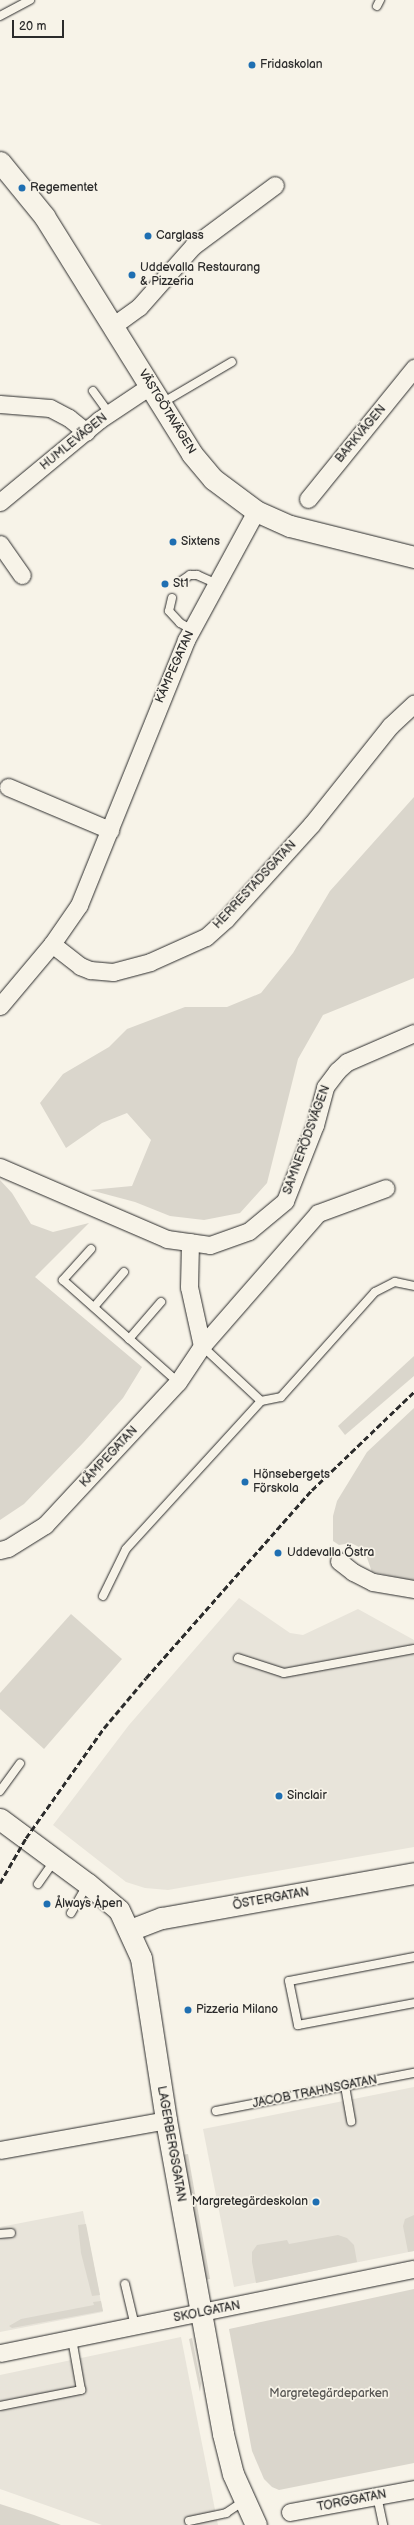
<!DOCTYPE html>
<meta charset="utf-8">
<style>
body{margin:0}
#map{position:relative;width:414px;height:2525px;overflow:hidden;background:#f7f3e8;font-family:"Balsamiq Sans",sans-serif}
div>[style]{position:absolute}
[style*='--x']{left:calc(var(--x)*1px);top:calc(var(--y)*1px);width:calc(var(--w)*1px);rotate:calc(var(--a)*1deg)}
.built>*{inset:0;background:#e8e4da}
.green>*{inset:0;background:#dad6cc;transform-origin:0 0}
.roads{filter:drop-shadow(0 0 1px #2b2b2b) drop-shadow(0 0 1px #2b2b2b)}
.service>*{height:8px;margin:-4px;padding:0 4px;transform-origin:4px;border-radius:4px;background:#f7f3e8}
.minor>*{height:17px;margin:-8.5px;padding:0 8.5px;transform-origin:8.5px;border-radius:8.5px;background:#f7f3e8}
.tertiary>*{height:21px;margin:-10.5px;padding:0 10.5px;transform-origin:10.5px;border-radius:10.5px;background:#f7f3e8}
.rail>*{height:3px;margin-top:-1.5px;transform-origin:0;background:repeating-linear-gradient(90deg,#2b2b2b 0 6px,transparent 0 9px)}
.dots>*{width:11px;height:11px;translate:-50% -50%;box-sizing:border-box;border:2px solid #f7f3e8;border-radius:50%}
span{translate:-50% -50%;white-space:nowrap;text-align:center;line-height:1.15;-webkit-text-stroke:3.5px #f7f3e8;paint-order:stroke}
.poi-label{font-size:12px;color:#2b2b2b}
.left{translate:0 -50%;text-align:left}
.right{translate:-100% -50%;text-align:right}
.street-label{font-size:12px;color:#2b2b2b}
.park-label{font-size:12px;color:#575653}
.scale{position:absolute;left:12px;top:20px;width:52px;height:18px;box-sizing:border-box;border:2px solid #2b2b2b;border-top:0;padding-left:5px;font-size:12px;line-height:14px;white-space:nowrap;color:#2b2b2b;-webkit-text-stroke:3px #f7f3e8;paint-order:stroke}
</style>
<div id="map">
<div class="built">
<div style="clip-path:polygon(239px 1598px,290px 1633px,303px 1635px,358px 1609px,414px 1640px,414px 1847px,168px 1890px,145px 1888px,126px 1882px,53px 1825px,129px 1725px)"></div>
<div style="clip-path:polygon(414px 2087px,414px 2251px,234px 2287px,203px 2129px)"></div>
<div style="clip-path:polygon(83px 2211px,103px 2312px,0 2332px,0 2227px)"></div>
<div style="clip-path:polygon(181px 2337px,218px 2525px,102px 2525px,0 2489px,0 2375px)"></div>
</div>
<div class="green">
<div style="clip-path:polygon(414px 797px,414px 978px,323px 1015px,298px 1059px,267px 1183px,240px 1213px,204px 1220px,170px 1216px,135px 1202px,90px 1190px,132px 1186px,151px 1140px,127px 1113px,102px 1123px,66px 1148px,40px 1103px,63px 1074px,109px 1047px,127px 1029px,185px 1007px,227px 1007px,261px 993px,293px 953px,330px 891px)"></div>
<div style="clip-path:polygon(0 1180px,12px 1193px,31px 1224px,53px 1232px,89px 1223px,35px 1277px,142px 1367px,123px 1398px,83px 1443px,24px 1504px,0 1520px)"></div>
<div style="clip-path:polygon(414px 1356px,414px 1376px,345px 1435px,338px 1426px)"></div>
<div style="clip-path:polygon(414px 1408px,414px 1581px,372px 1572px,366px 1555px,359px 1547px,351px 1543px,339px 1545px,333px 1541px,333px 1516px,337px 1501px,367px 1452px)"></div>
<div style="clip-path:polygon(71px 1614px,122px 1659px,44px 1749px,0 1709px,0 1693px)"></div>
<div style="left:188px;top:2154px;width:127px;height:6px;rotate:80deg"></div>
<div style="clip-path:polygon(414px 2215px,414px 2251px,408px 2252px,403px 2226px,405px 2219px)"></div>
<div style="clip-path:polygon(86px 2224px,100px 2295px,92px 2296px,81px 2253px,78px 2225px)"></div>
<div style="clip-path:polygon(338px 2235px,347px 2238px,354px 2245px,357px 2262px,256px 2283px,252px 2262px,252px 2252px,257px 2245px,287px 2240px,289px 2244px)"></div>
<div style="clip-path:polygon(414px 2289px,414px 2463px,279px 2490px,272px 2487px,264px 2479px,252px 2451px,229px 2329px)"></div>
<div style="clip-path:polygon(101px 2301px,103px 2311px,12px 2328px,9px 2326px,21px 2319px,94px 2305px,93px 2302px)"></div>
<div style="clip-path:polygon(192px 2338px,201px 2384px,200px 2392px,189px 2339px)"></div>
<div style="clip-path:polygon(0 2504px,34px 2515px,61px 2525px,0 2525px)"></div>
</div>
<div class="roads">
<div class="service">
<div style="--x:377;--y:6;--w:7;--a:-63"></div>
<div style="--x:0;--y:16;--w:34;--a:-28"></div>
<div style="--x:93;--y:391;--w:27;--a:54"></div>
<div style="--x:162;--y:403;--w:81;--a:-30.4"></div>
<div style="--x:181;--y:581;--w:11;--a:-34"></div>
<div style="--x:190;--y:575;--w:7;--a:0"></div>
<div style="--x:197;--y:575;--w:20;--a:24"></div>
<div style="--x:172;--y:598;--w:13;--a:103"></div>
<div style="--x:169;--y:611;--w:16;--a:47"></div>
<div style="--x:180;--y:623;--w:13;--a:29"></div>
<div style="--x:91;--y:1249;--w:42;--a:132.1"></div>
<div style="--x:63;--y:1280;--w:154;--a:41.6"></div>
<div style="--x:94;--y:1307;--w:46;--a:-49.4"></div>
<div style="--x:129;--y:1339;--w:49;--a:-49.1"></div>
<div style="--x:261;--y:1401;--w:20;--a:-11"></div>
<div style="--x:281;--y:1397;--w:141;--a:-48.2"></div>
<div style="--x:375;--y:1292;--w:22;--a:-27"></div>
<div style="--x:395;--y:1282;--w:19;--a:12"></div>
<div style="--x:103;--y:1596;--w:52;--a:-63.9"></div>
<div style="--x:126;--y:1549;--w:200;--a:-47.6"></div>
<div style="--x:261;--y:1401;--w:81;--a:-137"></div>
<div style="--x:238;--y:1658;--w:48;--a:18.1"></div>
<div style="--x:284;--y:1673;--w:132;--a:-10.5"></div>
<div style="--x:0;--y:1791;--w:34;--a:-54"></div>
<div style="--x:38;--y:1884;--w:29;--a:-55"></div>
<div style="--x:71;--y:1913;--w:34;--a:-60"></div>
<div style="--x:414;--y:1957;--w:127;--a:169.1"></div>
<div style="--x:289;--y:1981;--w:45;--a:78.4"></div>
<div style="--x:298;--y:2025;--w:118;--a:-10.7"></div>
<div style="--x:345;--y:2086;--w:36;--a:80"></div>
<div style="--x:216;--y:2111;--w:202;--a:-10.9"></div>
<div style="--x:0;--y:2234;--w:11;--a:-5"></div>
<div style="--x:125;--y:2284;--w:43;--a:76.6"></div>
<div style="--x:0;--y:2406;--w:83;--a:-11.2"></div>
<div style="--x:81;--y:2390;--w:52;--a:-100"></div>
<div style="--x:377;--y:2496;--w:30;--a:78"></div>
<div style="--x:189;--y:2521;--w:38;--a:-12"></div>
<div style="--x:226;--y:2513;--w:22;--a:-34"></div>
</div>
<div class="minor">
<div style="--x:114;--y:325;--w:31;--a:-36"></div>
<div style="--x:139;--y:307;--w:81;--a:-48.5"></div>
<div style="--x:193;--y:246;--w:102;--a:-36.6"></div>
<div style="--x:0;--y:404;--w:50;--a:4.6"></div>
<div style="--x:50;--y:408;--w:21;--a:28"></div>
<div style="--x:69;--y:418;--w:22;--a:39"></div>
<div style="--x:308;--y:499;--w:169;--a:-51"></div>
<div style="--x:0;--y:502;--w:129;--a:-39.6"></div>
<div style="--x:99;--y:420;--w:61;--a:-33.7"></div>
<div style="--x:0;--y:544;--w:38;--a:55"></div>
<div style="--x:8;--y:787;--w:111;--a:22.9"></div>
<div style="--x:52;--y:944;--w:36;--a:38"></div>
<div style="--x:80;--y:966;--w:11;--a:22"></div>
<div style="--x:90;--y:970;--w:23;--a:5"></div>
<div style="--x:113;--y:972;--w:38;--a:-15"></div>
<div style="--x:150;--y:962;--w:61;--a:-24.1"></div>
<div style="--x:206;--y:937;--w:27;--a:-42"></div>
<div style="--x:226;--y:919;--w:127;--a:-47.9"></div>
<div style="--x:311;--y:825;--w:127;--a:-51.4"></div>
<div style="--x:390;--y:726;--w:33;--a:-43"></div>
<div style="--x:0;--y:1006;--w:81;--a:-50"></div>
<div style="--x:52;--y:944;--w:47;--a:-55.3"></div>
<div style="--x:79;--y:905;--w:286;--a:-68"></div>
<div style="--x:186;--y:640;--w:147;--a:-61.5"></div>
<div style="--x:0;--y:1167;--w:182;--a:23.3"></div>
<div style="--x:167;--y:1239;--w:43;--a:7.9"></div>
<div style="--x:210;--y:1245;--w:41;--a:-19.7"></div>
<div style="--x:249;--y:1231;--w:47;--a:-39.8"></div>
<div style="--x:285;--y:1201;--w:82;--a:-68.5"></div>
<div style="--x:315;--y:1125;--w:39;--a:-75"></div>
<div style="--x:325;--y:1087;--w:20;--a:-53"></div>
<div style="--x:337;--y:1071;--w:13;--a:-42"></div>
<div style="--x:347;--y:1062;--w:73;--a:-23.4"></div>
<div style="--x:202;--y:1346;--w:176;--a:-48.9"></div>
<div style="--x:318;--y:1213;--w:72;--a:-20.2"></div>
<div style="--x:0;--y:1550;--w:8;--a:-14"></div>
<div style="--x:8;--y:1548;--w:44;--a:-31.9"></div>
<div style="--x:45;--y:1525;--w:195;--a:-47.1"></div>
<div style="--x:178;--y:1382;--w:43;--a:-56.3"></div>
<div style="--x:202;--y:1346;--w:60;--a:-102.4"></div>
<div style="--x:189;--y:1287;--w:45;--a:-88.7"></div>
<div style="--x:339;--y:1561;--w:18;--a:38"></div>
<div style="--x:353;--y:1572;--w:22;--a:27"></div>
<div style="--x:373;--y:1582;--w:42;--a:9.7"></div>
<div style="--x:0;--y:2150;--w:169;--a:-10.2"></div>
<div style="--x:0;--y:2353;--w:422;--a:-11.5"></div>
<div style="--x:290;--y:2512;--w:126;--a:-10.5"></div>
</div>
<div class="tertiary">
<div style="--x:0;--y:162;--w:70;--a:50.8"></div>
<div style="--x:44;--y:216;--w:280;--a:58.1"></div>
<div style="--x:192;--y:454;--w:33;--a:50"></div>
<div style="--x:213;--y:479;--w:54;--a:36.7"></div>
<div style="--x:256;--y:511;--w:37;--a:24"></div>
<div style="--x:290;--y:526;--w:128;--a:14"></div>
<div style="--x:0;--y:1819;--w:109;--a:36.5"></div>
<div style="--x:88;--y:1884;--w:40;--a:40"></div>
<div style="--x:119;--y:1910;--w:53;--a:65.4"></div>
<div style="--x:141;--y:1958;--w:164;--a:81.2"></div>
<div style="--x:166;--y:2120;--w:319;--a:79.7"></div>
<div style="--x:223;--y:2434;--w:41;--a:76"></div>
<div style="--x:233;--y:2474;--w:56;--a:65.7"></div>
<div style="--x:130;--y:1930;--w:34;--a:-21"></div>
<div style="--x:162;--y:1918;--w:256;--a:-10.1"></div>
</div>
</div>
<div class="rail">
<div style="--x:0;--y:1883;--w:52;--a:-60"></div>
<div style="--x:26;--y:1838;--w:135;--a:-54.7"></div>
<div style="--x:104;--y:1728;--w:65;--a:-50"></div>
<div style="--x:146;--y:1678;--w:251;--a:-48.6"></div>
<div style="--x:312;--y:1490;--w:141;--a:-43.9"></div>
</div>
<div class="dots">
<div style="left:252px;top:65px;background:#1f6fb2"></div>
<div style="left:22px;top:188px;background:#1f6fb2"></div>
<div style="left:148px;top:236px;background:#1f6fb2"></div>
<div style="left:132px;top:275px;background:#1f6fb2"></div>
<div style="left:173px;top:542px;background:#1f6fb2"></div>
<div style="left:165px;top:584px;background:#1f6fb2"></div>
<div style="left:245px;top:1482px;background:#1f6fb2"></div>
<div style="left:278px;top:1553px;background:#1f6fb2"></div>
<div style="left:279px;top:1796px;background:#1f6fb2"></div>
<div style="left:47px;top:1904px;background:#1f6fb2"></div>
<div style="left:188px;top:2010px;background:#1f6fb2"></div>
<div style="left:316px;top:2202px;background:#1f6fb2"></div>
</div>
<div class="poi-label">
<span class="left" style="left:260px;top:65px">Fridaskolan</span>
<span class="left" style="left:30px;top:188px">Regementet</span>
<span class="left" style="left:156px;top:236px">Carglass</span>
<span class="left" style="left:140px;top:275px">Uddevalla Restaurang<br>&amp; Pizzeria</span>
<span class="left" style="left:181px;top:542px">Sixtens</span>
<span class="left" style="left:173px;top:584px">St1</span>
<span class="left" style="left:253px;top:1482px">Hönsebergets<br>Förskola</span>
<span class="left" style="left:287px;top:1553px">Uddevalla Östra</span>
<span class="left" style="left:287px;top:1796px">Sinclair</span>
<span class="left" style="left:55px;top:1904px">Ålways Åpen</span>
<span class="left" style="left:196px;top:2010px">Pizzeria Milano</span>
<span class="right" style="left:308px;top:2202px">Margretegärdeskolan</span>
</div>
<div class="street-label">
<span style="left:167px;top:412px;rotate:58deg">VÄSTGÖTAVÄGEN</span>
<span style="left:361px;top:434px;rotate:-50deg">BARKVÄGEN</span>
<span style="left:74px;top:442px;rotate:-39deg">HUMLEVÄGEN</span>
<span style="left:175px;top:667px;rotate:-66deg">KÄMPEGATAN</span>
<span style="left:255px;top:885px;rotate:-47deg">HERRESTADSGATAN</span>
<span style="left:307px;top:1140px;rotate:-70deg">SAMNERÖDSVÄGEN</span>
<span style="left:109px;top:1457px;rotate:-47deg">KÄMPEGATAN</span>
<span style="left:271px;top:1899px;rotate:-10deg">ÖSTERGATAN</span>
<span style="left:315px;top:2092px;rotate:-11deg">JACOB TRAHNSGATAN</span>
<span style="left:171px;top:2144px;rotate:80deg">LAGERBERGSGATAN</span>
<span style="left:207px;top:2312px;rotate:-11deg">SKOLGATAN</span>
<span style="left:352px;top:2501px;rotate:-11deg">TORGGATAN</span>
</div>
<div class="park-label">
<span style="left:329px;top:2394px">Margretegärdeparken</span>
</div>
<div class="scale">20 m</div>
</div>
